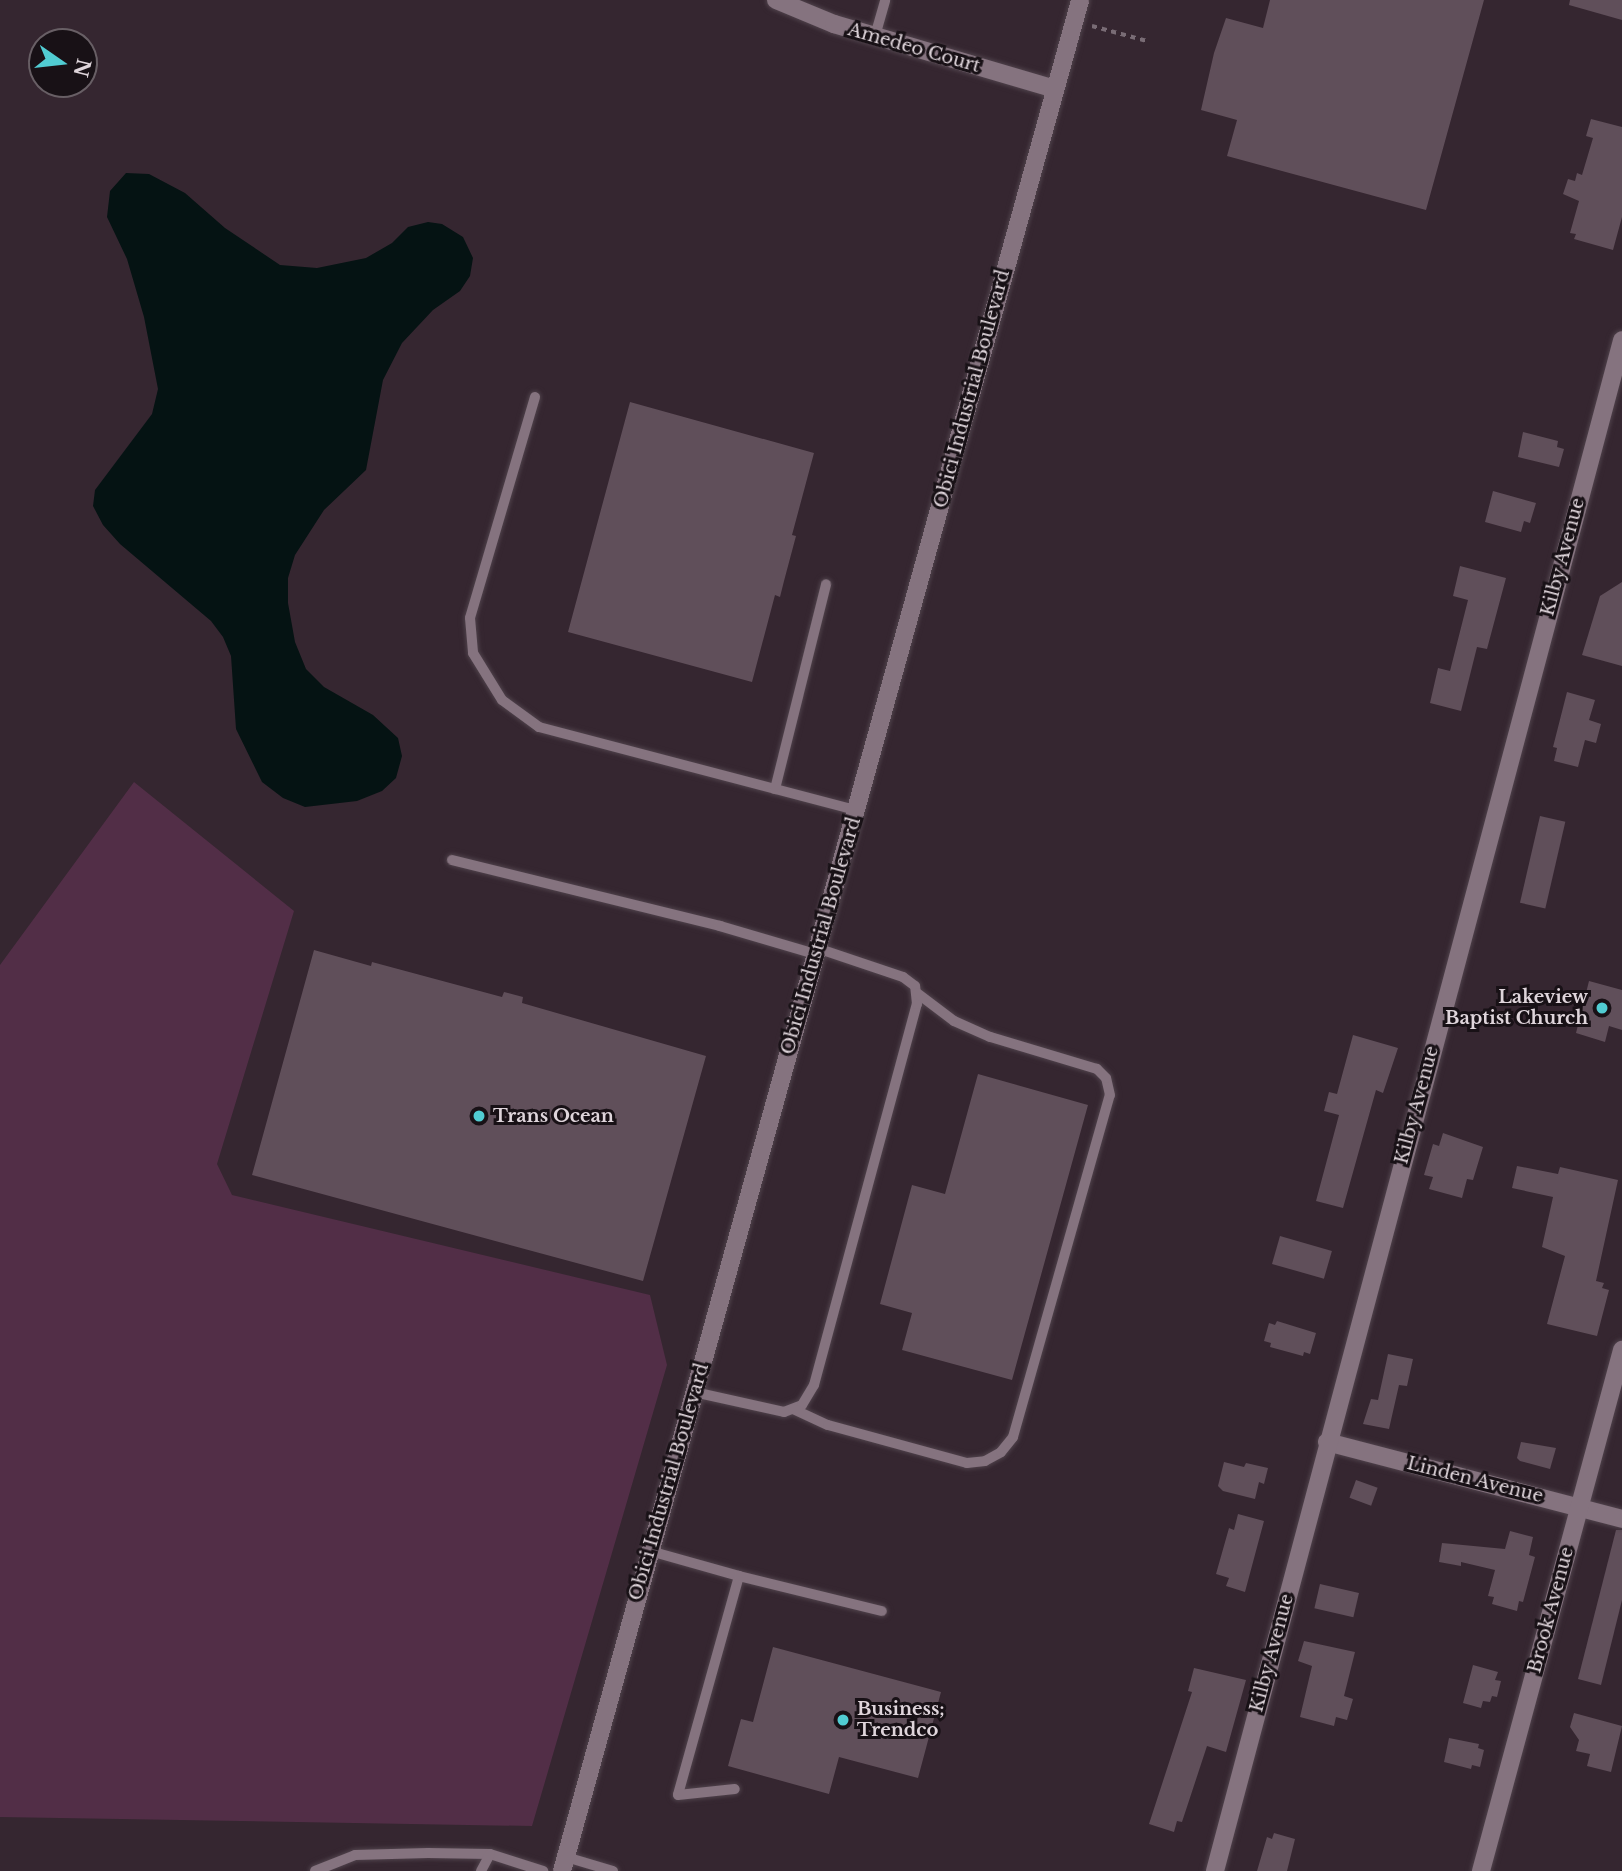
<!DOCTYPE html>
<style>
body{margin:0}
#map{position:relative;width:1622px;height:1871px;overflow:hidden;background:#352630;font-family:"Libre Baskerville",serif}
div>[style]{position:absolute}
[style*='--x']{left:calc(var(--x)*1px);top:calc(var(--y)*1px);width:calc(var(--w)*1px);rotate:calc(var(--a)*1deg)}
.green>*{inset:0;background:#522e47}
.water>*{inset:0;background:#051313}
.building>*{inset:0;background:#604f5a;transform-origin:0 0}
.path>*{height:3.5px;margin-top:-1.75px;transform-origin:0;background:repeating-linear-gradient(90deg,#796c75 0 5px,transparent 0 10px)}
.roads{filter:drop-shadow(0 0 2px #4f424b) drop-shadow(0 0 2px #4f424b)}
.service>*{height:10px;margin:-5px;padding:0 5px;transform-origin:5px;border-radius:5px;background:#85737f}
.minor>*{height:18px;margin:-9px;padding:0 9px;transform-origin:9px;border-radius:9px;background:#85737f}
.dots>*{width:19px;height:19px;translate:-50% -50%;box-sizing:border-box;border:4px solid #181116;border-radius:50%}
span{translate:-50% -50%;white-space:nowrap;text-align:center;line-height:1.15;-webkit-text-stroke:6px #181116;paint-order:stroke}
.street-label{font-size:18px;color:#dfd5db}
.poi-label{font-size:18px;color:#dfd5db;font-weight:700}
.right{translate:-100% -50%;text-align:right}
.left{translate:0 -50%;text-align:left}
.north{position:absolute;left:28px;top:28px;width:70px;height:70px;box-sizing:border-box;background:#181116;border:2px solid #685f65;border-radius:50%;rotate:104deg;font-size:19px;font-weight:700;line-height:28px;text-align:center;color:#dfd5db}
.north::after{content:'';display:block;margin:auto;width:24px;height:32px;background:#51ccd2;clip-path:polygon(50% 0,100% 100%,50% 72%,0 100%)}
</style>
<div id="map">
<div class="green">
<div style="clip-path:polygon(134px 782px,294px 911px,217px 1164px,232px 1195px,650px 1295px,667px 1365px,532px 1826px,0 1817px,0 965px)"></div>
</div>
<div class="water">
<div style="clip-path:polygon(126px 173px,149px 174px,185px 193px,225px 228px,280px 265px,317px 268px,366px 258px,392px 243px,408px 227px,428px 222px,442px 224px,463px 237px,473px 258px,470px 276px,460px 291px,433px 310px,402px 343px,383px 380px,366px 470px,324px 510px,295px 555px,288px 578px,288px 603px,295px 642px,306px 669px,324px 687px,373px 715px,398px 738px,402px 756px,396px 778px,382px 791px,357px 801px,305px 807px,283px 798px,262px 782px,236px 729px,231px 656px,223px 637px,211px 621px,120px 544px,103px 525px,93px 506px,95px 490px,152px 414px,158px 389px,144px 317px,127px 259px,107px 217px,110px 191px)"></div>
</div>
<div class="building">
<div style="clip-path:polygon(1270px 0,1484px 0,1426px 210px,1227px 156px,1237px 120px,1201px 110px,1214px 53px,1226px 18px,1263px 28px)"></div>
<div style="clip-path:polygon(1570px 0,1622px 0,1622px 20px,1569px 5px)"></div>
<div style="clip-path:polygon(1591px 119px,1622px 127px,1622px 217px,1613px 250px,1574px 239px,1576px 234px,1570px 233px,1579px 201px,1563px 194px,1568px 179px,1575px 181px,1577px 173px,1582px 175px,1593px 138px,1586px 136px)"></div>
<div style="clip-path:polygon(630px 402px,814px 453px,792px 535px,796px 536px,784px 581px,780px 597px,775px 595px,752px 682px,568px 632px)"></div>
<div style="clip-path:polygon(1523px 432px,1558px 441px,1557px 447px,1564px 449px,1559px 467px,1518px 457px)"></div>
<div style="clip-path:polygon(1493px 491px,1536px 503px,1530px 523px,1524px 521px,1521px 532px,1485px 522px)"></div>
<div style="clip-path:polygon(1460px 566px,1506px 578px,1487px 649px,1477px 647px,1461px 711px,1430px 703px,1438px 668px,1450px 671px,1468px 600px,1453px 596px)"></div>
<div style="clip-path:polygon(1622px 582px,1622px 666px,1582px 655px,1600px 596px)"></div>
<div style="clip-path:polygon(1567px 692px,1595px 700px,1589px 720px,1601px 724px,1596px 743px,1585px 740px,1578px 767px,1554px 761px,1557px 748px,1553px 747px)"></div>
<div style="left:1540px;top:816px;width:26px;height:89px;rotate:13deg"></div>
<div style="clip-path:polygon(314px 950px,371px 966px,372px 962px,502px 997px,504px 992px,523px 997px,522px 1003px,706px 1056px,643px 1281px,252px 1175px)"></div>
<div style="clip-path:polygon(1589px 981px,1622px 990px,1622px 1030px,1609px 1026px,1605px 1042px,1576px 1033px)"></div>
<div style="clip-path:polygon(1353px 1035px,1398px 1048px,1383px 1093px,1376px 1090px,1343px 1208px,1316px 1201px,1339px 1115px,1324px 1111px,1329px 1092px,1337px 1094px)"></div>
<div style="clip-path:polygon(978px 1074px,1088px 1105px,1012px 1380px,902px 1350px,912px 1313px,880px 1304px,912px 1185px,945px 1194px)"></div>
<div style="clip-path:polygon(1443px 1133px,1483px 1147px,1473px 1180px,1467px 1179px,1462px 1198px,1429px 1189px,1433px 1177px,1424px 1175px,1433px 1144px,1439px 1146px)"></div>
<div style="clip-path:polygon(1517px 1166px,1558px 1174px,1560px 1167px,1618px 1180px,1596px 1281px,1604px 1283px,1602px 1288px,1609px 1290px,1597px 1336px,1547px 1324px,1565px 1256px,1542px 1247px,1553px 1197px,1512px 1188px)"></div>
<div style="left:1280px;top:1236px;width:54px;height:29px;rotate:16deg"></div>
<div style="clip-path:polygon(1277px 1321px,1316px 1333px,1310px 1354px,1304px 1352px,1303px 1356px,1270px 1347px,1271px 1343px,1264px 1341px,1269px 1323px,1275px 1325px)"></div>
<div style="clip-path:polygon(1388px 1354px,1413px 1359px,1407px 1386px,1399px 1385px,1389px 1429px,1363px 1424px,1371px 1399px,1378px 1400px)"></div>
<div style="clip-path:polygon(1521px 1442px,1556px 1448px,1550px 1469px,1520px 1461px,1517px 1458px)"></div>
<div style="clip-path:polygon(1224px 1462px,1244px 1467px,1246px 1463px,1268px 1468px,1264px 1484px,1259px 1482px,1255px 1499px,1223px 1491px,1218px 1486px)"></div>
<div style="left:1356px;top:1480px;width:23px;height:19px;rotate:20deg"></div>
<div style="clip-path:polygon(1238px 1514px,1264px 1521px,1245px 1592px,1226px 1586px,1229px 1578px,1216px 1574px,1229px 1528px,1234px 1530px)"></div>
<div style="clip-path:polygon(1616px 1530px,1622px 1530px,1622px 1600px,1601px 1685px,1578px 1679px)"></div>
<div style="clip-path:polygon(1510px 1531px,1533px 1537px,1529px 1555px,1535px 1557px,1523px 1602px,1519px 1601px,1517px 1611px,1492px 1604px,1494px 1597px,1488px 1596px,1495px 1570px,1461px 1562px,1461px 1566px,1439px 1562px,1442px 1543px,1505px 1549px)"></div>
<div style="left:1320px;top:1584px;width:40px;height:25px;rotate:13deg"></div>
<div style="clip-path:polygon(1304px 1641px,1355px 1652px,1344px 1696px,1353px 1699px,1347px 1720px,1336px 1717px,1334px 1726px,1300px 1717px,1312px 1666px,1298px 1661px)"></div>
<div style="clip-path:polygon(773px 1647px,941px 1692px,918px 1778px,839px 1757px,829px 1794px,728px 1766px,741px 1719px,753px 1722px)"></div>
<div style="clip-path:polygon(1473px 1665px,1498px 1672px,1495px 1680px,1501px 1681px,1497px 1697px,1492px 1696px,1490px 1702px,1483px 1701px,1481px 1708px,1463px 1703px)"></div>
<div style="clip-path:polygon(1194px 1668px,1246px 1680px,1226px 1752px,1207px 1746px,1182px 1822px,1177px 1821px,1174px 1832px,1149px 1824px,1192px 1692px,1188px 1691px)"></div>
<div style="clip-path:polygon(1574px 1713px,1622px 1726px,1611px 1772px,1587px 1766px,1590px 1754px,1576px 1751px,1579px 1740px,1570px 1727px)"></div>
<div style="clip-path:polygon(1449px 1738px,1479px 1744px,1478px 1748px,1484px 1750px,1480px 1767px,1472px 1765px,1471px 1769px,1444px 1762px)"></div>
<div style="clip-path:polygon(1274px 1833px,1295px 1839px,1287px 1871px,1257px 1871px,1267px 1837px,1272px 1839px)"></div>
</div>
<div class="path">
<div style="--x:1092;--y:26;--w:57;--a:15.3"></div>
</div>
<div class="roads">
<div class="service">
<div style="--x:875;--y:36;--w:37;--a:-74"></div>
<div style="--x:535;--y:397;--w:230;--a:106.4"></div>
<div style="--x:470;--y:618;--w:35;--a:85"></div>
<div style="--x:473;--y:653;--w:55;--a:58.3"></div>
<div style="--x:502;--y:700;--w:46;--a:36.1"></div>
<div style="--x:539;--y:727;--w:328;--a:14.7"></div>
<div style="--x:775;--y:789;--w:211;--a:-76"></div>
<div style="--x:452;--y:860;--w:276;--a:13.8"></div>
<div style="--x:720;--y:926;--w:99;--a:16.4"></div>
<div style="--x:694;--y:1392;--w:92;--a:12.5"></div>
<div style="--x:784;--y:1412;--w:19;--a:-21"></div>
<div style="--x:802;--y:1405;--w:23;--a:-59"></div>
<div style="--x:814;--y:1385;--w:395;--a:-74.9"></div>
<div style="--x:917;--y:1004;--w:18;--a:-96"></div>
<div style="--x:915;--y:986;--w:15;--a:-143"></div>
<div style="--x:903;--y:977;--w:91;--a:-161.4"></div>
<div style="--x:793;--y:1409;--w:38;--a:25"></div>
<div style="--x:828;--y:1425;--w:144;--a:15.3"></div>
<div style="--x:967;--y:1463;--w:18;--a:-6"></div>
<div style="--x:985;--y:1461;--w:18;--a:-29"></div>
<div style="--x:1001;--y:1452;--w:19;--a:-51"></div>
<div style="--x:1013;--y:1437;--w:355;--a:-74.2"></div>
<div style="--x:1110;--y:1095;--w:17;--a:-103"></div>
<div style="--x:1106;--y:1078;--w:13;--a:-135"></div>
<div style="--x:1097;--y:1069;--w:112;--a:-163.3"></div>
<div style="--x:990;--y:1037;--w:39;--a:-156"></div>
<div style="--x:954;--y:1021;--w:46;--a:-142.9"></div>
<div style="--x:650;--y:1551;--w:92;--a:15.7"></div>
<div style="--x:739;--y:1576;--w:227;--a:105.6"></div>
<div style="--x:678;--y:1795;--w:57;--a:-6"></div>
<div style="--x:739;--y:1576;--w:147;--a:13.8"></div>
<div style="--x:566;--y:1857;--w:49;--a:16.6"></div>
<div style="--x:315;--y:1871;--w:43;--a:-21.8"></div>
<div style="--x:355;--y:1855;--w:73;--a:-1.6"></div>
<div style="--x:428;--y:1853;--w:62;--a:0.9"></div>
<div style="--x:490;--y:1854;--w:56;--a:17.8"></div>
<div style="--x:481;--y:1871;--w:19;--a:-62"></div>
</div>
<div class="minor">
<div style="--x:776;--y:0;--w:63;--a:22.5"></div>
<div style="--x:834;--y:24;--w:230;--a:16.4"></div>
<div style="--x:1327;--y:1442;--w:305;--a:14.6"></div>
<div style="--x:562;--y:1871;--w:1941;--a:-74.52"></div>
<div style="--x:1215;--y:1871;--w:1584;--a:-75.11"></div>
<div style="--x:1481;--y:1871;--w:540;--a:-74.86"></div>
</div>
</div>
<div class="dots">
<div style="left:1602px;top:1008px;background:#51ccd2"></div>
<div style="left:479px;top:1116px;background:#51ccd2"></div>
<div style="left:843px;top:1720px;background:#51ccd2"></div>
</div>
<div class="street-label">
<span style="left:914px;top:48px;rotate:16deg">Amedeo Court</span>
<span style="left:972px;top:389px;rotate:-75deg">Obici Industrial Boulevard</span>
<span style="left:1563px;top:557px;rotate:-75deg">Kilby Avenue</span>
<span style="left:821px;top:936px;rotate:-74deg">Obici Industrial Boulevard</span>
<span style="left:1417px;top:1105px;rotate:-75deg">Kilby Avenue</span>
<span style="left:1475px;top:1480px;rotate:14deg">Linden Avenue</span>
<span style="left:669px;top:1482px;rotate:-74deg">Obici Industrial Boulevard</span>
<span style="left:1551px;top:1610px;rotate:-75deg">Brook Avenue</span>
<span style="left:1272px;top:1653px;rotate:-75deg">Kilby Avenue</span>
</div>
<div class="poi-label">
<span class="right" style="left:1588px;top:1008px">Lakeview<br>Baptist Church</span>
<span class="left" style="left:493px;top:1116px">Trans Ocean</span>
<span class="left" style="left:857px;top:1720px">Business;<br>Trendco</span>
</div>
<div class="north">N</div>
</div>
